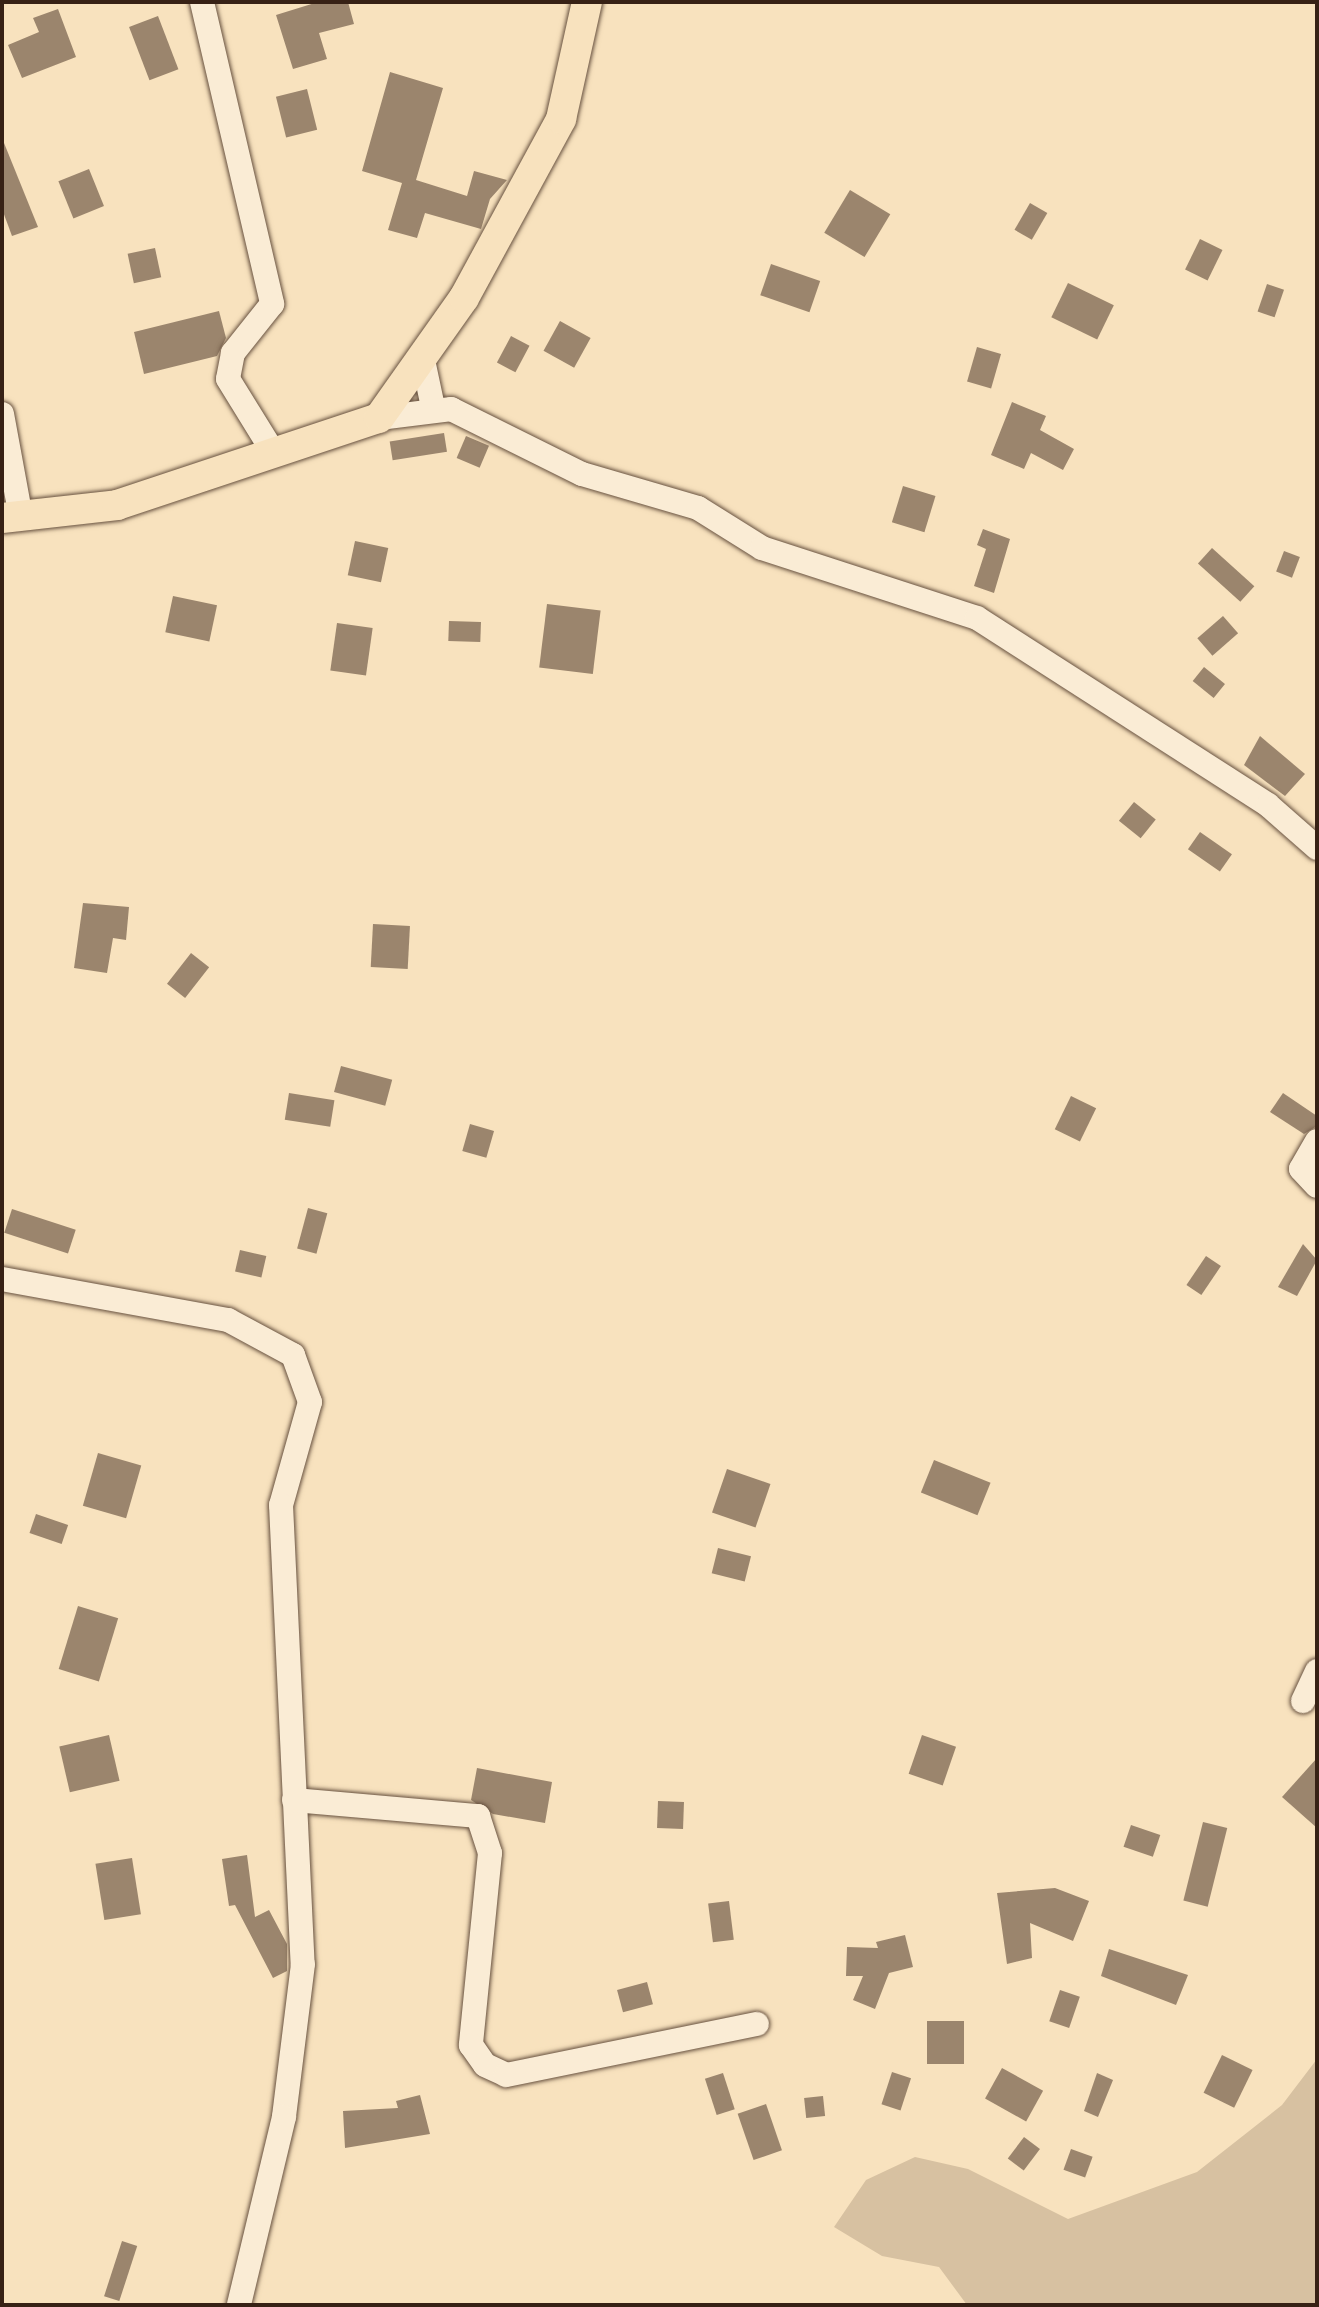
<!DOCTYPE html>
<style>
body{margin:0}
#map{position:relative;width:1319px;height:2307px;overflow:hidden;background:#f8e2be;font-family:"IM FELL Double Pica",serif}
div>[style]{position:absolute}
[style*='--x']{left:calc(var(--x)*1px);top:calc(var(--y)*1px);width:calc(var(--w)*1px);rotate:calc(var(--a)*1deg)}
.green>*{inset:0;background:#d7c1a1}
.building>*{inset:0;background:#9b856d;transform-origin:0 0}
.roads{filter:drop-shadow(0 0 2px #67513f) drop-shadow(0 0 2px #67513f)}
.minor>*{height:24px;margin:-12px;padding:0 12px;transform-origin:12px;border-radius:12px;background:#faecd5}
.major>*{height:30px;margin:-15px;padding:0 15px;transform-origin:15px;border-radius:15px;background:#f8e2be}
span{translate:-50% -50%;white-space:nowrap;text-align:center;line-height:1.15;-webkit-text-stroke:6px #faecd5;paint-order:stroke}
.frame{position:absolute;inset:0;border:4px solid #372115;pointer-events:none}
</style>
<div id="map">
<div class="green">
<div style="clip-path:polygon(1317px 2059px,1317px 2305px,967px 2305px,939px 2267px,882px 2256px,834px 2227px,866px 2180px,915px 2157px,968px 2169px,1068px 2219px,1197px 2172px,1282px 2105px)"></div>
</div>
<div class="building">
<div style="clip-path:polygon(318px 2px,348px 2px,354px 24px,319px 33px,327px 59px,293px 69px,276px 15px)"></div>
<div style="clip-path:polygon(58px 9px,76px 57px,22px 78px,8px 45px,39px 32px,33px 18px)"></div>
<div style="left:158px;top:16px;width:57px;height:31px;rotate:69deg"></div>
<div style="clip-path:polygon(390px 72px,443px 88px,416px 180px,467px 196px,474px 171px,507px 180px,490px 199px,481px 229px,425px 213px,417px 238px,388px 230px,402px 183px,362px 171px)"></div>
<div style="left:307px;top:89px;width:42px;height:32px;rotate:76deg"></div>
<div style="clip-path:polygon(2px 138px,38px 227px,12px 236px,2px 209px)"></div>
<div style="left:89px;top:169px;width:40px;height:33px;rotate:68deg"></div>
<div style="left:850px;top:190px;width:47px;height:50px;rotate:31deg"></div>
<div style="left:1030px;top:203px;width:20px;height:31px;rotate:30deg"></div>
<div style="left:1200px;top:239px;width:25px;height:34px;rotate:26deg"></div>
<div style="left:155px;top:248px;width:30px;height:28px;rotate:78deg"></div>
<div style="left:771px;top:264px;width:52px;height:33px;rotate:19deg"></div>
<div style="left:1068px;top:283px;width:51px;height:38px;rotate:26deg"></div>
<div style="left:1267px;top:284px;width:18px;height:29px;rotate:19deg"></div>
<div style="clip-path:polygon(219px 311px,226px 338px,217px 356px,144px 374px,134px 332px)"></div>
<div style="left:560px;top:321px;width:35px;height:34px;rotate:29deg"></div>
<div style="left:511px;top:336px;width:21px;height:30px;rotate:28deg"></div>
<div style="left:977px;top:347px;width:25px;height:36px;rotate:16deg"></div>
<div style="clip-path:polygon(1012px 402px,1046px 416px,1040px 430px,1074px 449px,1063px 470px,1031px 453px,1024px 469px,991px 455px)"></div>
<div style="left:444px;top:433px;width:19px;height:55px;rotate:81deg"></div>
<div style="left:466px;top:436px;width:25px;height:24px;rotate:23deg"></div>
<div style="left:903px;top:486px;width:34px;height:38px;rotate:17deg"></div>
<div style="clip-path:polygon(983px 529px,1010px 539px,994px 593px,974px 586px,986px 549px,977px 545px)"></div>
<div style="left:355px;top:541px;width:34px;height:35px;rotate:12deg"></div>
<div style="left:1212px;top:548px;width:57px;height:21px;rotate:42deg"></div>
<div style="left:1284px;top:551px;width:17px;height:22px;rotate:21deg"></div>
<div style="left:173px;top:596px;width:45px;height:37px;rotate:12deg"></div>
<div style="left:547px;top:604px;width:54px;height:64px;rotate:7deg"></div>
<div style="left:1223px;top:616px;width:23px;height:34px;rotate:49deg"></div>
<div style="left:449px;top:621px;width:32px;height:20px;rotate:2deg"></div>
<div style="left:337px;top:623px;width:36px;height:48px;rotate:8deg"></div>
<div style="left:1204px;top:667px;width:27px;height:18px;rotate:39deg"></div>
<div style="clip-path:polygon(1260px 736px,1305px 774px,1285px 796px,1244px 765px)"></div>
<div style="left:1134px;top:802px;width:28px;height:24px;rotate:39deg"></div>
<div style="left:1200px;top:832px;width:39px;height:21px;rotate:35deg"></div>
<div style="clip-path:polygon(83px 903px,129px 907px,126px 940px,113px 938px,107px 973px,74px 968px)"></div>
<div style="left:373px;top:924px;width:37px;height:43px;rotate:3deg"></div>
<div style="left:191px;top:953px;width:23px;height:39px;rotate:38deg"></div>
<div style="left:341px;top:1066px;width:53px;height:27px;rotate:15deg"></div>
<div style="left:289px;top:1093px;width:46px;height:27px;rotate:9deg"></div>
<div style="clip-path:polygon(1283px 1093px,1317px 1116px,1317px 1126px,1304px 1134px,1270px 1112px)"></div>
<div style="left:1071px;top:1096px;width:28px;height:37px;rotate:26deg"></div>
<div style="left:470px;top:1124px;width:25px;height:28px;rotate:16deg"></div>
<div style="left:308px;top:1208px;width:20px;height:42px;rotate:15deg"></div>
<div style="left:12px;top:1209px;width:67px;height:25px;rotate:18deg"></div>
<div style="clip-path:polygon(1303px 1244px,1317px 1260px,1297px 1296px,1278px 1287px)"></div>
<div style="left:240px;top:1250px;width:27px;height:22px;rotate:13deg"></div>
<div style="left:1206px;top:1256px;width:18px;height:35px;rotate:34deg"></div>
<div style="left:98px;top:1453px;width:45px;height:55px;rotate:16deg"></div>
<div style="left:934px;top:1460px;width:61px;height:35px;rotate:22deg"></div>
<div style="left:727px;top:1469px;width:46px;height:46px;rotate:19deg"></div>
<div style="left:36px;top:1514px;width:34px;height:20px;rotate:19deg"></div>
<div style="left:718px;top:1548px;width:34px;height:26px;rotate:14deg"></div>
<div style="left:78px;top:1606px;width:42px;height:66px;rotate:17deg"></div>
<div style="left:109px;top:1735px;width:47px;height:51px;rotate:77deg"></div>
<div style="left:922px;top:1735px;width:36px;height:41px;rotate:19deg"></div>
<div style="clip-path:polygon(1317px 1758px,1317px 1828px,1282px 1797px)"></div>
<div style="clip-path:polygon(477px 1768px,552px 1782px,545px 1823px,493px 1814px,471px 1800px)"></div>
<div style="left:658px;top:1801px;width:26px;height:27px;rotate:2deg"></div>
<div style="left:1203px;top:1822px;width:25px;height:81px;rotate:14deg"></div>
<div style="left:1131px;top:1825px;width:31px;height:23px;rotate:19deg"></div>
<div style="clip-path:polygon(247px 1855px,255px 1917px,269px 1910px,287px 1944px,287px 1971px,273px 1978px,235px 1905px,229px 1906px,222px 1859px)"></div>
<div style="left:132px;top:1858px;width:57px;height:37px;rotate:81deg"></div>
<div style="clip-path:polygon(1055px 1888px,1089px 1901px,1073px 1941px,1030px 1923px,1032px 1958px,1007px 1964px,997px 1893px)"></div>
<div style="left:729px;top:1901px;width:39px;height:21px;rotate:83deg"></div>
<div style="clip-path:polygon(905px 1935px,913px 1967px,889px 1973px,875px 2009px,853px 2000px,863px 1976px,846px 1976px,847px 1947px,878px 1948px,876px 1942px)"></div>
<div style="clip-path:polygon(1109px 1949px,1188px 1975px,1176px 2005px,1101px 1976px)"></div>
<div style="left:647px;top:1982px;width:23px;height:31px;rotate:75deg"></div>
<div style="left:1060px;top:1990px;width:21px;height:33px;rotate:19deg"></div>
<div style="left:927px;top:2021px;width:37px;height:43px"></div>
<div style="left:1222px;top:2055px;width:34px;height:42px;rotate:26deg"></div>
<div style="left:1002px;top:2068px;width:47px;height:35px;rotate:29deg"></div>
<div style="left:892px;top:2072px;width:20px;height:34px;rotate:18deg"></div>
<div style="left:723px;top:2073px;width:38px;height:19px;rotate:72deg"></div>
<div style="clip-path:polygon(1097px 2073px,1113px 2080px,1098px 2117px,1084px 2111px)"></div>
<div style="clip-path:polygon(420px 2095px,430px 2134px,345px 2148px,343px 2111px,398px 2108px,396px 2101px)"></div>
<div style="left:823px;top:2096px;width:20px;height:19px;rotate:84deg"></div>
<div style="left:766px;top:2104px;width:49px;height:30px;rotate:71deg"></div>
<div style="left:1024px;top:2137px;width:20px;height:27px;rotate:37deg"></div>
<div style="left:1071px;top:2149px;width:23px;height:22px;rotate:20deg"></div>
<div style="left:122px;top:2241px;width:16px;height:58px;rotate:18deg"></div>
</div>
<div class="roads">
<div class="minor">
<div style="--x:202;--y:2;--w:310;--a:76.9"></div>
<div style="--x:272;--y:304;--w:63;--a:128.5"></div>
<div style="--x:233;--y:353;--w:26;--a:101"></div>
<div style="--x:228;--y:379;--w:86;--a:58.3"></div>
<div style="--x:423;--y:360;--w:48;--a:78"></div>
<div style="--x:2;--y:414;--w:106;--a:79.6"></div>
<div style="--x:379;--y:418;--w:73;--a:-7.1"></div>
<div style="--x:451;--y:409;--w:146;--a:26.4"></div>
<div style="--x:582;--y:474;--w:121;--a:16.3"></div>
<div style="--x:698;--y:508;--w:75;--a:32"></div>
<div style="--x:762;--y:548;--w:226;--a:18"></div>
<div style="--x:977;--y:618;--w:346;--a:32.7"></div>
<div style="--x:1268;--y:805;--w:65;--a:41.3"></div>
<div style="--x:1317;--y:1141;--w:32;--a:120"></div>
<div style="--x:1301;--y:1169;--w:23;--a:47"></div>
<div style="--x:2;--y:1279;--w:230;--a:10.3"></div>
<div style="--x:228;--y:1320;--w:74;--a:28.3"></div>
<div style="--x:293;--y:1355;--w:50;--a:70.1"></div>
<div style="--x:310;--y:1402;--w:107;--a:105.7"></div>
<div style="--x:281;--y:1505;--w:460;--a:87.3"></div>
<div style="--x:303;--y:1964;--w:154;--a:97.1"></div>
<div style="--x:284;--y:2117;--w:193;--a:103.5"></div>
<div style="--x:1303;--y:1701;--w:33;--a:-65"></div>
<div style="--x:294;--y:1800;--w:185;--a:5"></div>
<div style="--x:478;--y:1816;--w:39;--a:72"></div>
<div style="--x:490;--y:1853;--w:193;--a:95.7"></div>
<div style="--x:471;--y:2045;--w:24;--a:55"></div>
<div style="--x:485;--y:2065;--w:23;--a:25"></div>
<div style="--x:506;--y:2075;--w:256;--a:-11.5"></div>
</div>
<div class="major">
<div style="--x:2;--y:518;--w:116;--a:-6.4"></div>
<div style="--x:117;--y:505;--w:276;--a:-18.4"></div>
<div style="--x:379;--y:418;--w:147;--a:-54.7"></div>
<div style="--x:464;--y:298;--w:204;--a:-61.5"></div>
<div style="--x:561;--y:119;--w:120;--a:-77.5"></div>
</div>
</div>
<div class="frame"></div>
</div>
